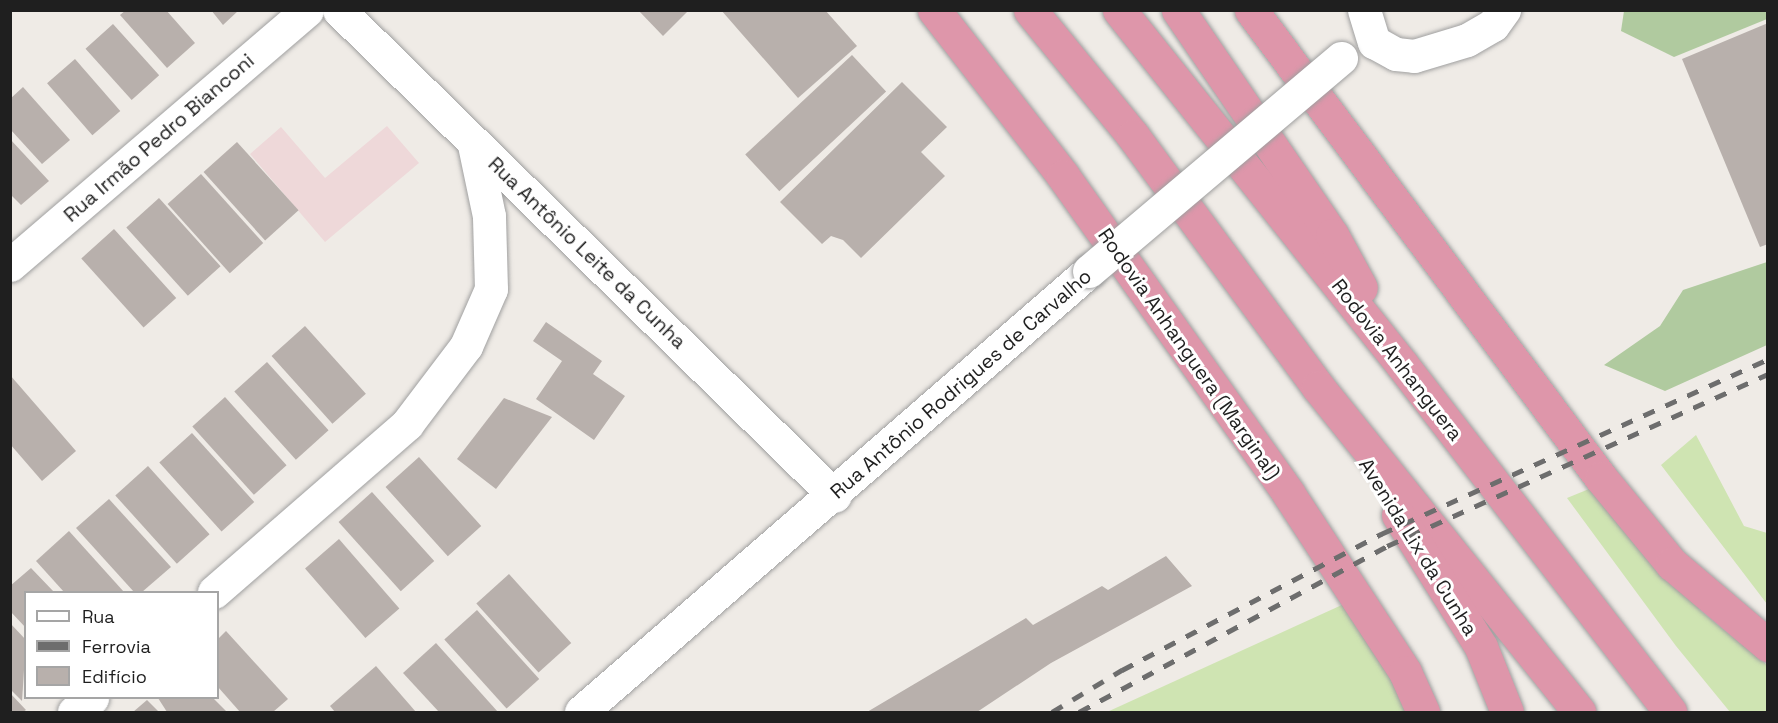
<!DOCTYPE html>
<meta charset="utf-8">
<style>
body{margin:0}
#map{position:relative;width:1778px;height:723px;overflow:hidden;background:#efebe6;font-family:"Space Grotesk",sans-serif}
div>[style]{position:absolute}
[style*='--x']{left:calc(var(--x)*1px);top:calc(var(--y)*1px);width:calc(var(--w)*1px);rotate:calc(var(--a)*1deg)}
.commercial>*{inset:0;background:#eed8d9}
.grass>*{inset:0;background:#cfe4b2}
.forest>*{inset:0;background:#b0ca9f}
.building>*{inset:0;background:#b8b0ac;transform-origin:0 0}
.roads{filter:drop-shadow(0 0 2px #a0a0a0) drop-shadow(0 0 2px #a0a0a0)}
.minor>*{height:33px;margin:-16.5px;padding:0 16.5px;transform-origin:16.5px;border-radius:16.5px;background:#fff}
.highway>*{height:33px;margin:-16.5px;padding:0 16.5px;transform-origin:16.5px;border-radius:16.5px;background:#de96aa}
.rail>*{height:4.5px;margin-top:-2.25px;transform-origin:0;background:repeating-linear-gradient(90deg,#6d6d6d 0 12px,transparent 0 24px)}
.bridges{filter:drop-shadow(0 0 2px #a0a0a0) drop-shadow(0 0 2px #a0a0a0)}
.minor-bridge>*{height:33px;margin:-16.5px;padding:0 16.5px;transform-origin:16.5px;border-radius:16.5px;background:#fff}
span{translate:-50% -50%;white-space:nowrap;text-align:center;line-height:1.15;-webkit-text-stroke:6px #fff;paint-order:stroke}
.street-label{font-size:20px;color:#1f1f1f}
.frame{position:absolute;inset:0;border:12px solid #1f1f1f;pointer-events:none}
.legend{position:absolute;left:24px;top:591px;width:195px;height:108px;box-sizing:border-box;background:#fff;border:2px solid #a5a5a5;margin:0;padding:8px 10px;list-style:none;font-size:18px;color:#1f1f1f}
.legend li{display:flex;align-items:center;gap:12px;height:30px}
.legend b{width:30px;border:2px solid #a5a5a5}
</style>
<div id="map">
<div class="commercial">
<div style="clip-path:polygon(387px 126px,419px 163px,325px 242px,250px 154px,281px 127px,325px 178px)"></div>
</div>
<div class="grass">
<div style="clip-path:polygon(1696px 435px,1744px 526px,1767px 533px,1767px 604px,1661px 465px)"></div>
<div style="clip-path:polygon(1589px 489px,1702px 612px,1767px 665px,1767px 712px,1730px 712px,1676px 646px,1567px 498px)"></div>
<div style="clip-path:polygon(1344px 604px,1393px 674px,1409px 712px,1107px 712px)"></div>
</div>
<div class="forest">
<div style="clip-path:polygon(1624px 11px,1767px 11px,1767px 19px,1674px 57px,1621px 31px)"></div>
<div style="clip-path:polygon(1767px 262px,1767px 345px,1665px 391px,1604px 365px,1660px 326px,1683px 290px)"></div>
</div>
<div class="building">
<div style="clip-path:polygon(126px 10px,166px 10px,195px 43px,167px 68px,120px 15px)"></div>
<div style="clip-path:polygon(211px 10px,239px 10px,223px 25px)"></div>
<div style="clip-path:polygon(638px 10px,689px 10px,663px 36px)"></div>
<div style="clip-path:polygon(721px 10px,825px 10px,857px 46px,798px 98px)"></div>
<div style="clip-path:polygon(1768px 23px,1768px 244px,1760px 247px,1682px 59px)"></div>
<div style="left:113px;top:24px;width:69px;height:37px;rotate:48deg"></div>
<div style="left:852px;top:55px;width:50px;height:146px;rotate:47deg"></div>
<div style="left:75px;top:59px;width:69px;height:37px;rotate:49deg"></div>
<div style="clip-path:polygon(902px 82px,947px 127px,921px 152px,945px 176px,861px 258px,843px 240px,831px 236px,822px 244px,780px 202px)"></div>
<div style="clip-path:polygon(23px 87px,70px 140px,42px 164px,10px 129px,10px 99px)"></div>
<div style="clip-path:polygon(10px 139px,49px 181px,21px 205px,10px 194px)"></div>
<div style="left:237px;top:142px;width:92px;height:45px;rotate:48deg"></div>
<div style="left:201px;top:174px;width:93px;height:45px;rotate:48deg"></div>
<div style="left:159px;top:198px;width:92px;height:44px;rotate:48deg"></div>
<div style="left:114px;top:229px;width:93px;height:44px;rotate:48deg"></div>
<div style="clip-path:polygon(546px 322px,602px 361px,593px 374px,625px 396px,594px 440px,536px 399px,562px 361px,533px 341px)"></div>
<div style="left:305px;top:326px;width:91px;height:45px;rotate:48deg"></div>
<div style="left:267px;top:362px;width:92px;height:44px;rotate:48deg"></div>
<div style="clip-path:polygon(10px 375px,76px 451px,42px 481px,10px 444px)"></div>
<div style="left:225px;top:397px;width:92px;height:44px;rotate:48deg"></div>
<div style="clip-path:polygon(504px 398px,552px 417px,496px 489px,457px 459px)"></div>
<div style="left:192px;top:433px;width:93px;height:44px;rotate:48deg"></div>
<div style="left:419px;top:457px;width:93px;height:45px;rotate:48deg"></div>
<div style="left:148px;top:466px;width:92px;height:44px;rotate:48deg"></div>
<div style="left:372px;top:492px;width:93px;height:45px;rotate:48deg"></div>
<div style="clip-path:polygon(109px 499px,171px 567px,142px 592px,134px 592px,76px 528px)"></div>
<div style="clip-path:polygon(69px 531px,124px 592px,64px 592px,36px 561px)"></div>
<div style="left:339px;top:539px;width:92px;height:45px;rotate:49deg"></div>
<div style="clip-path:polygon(1166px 556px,1192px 586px,1051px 663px,977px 712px,867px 712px,1026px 618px,1033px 625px,1102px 586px,1108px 590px)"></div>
<div style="clip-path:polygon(31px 568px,54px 592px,26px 592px,26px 628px,10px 611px,10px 586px)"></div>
<div style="left:509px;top:574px;width:93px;height:44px;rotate:48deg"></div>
<div style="left:477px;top:610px;width:93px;height:44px;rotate:48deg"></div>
<div style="clip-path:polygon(10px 623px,26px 640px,22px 701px,10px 689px)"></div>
<div style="clip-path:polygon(226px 631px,288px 699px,273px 712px,240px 712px,218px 687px,218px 639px)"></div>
<div style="clip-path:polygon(436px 643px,498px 712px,439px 712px,403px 673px)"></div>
<div style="clip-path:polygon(376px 666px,416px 712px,335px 712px,330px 706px)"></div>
<div style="clip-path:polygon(10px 693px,26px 710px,23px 712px,10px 712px)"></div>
<div style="clip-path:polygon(158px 698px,213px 698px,227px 712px,167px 712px)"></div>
<div style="clip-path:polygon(147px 700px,159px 712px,133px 712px)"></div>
</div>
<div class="roads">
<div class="minor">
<div style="--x:339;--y:10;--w:694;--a:44.42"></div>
<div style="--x:1364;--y:10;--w:34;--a:73"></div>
<div style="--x:1374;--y:42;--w:25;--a:29"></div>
<div style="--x:1396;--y:54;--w:18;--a:6"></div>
<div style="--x:1414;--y:56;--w:55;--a:-16.8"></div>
<div style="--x:1467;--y:40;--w:30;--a:-30"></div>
<div style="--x:1493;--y:25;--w:19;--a:-54"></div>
<div style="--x:10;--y:265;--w:391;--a:-40.6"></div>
<div style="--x:214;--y:592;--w:256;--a:-41"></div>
<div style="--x:407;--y:424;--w:98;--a:-52.9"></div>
<div style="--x:466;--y:346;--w:62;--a:-66.3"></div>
<div style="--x:491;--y:289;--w:73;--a:-91.6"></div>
<div style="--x:489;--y:216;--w:73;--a:-101.9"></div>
<div style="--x:74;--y:712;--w:23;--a:-38"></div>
<div style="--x:581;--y:712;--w:673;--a:-40.96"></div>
</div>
<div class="highway">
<div style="--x:934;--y:10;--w:210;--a:52.1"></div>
<div style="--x:1063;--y:176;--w:389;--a:54.6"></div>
<div style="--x:1288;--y:493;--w:214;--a:56.8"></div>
<div style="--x:1405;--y:672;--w:44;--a:65.8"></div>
<div style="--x:1030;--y:10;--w:163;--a:50.7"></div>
<div style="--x:1133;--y:136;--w:312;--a:53.6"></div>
<div style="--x:1318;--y:387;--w:417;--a:51.2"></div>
<div style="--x:1119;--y:10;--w:455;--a:51.4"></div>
<div style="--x:1403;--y:366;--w:437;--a:52.3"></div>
<div style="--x:1178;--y:10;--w:273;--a:55.6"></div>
<div style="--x:1332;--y:235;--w:60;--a:61.3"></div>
<div style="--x:1251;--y:10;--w:584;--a:53.21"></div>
<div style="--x:1601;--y:478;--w:112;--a:50.5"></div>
<div style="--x:1672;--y:564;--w:126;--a:40.2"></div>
<div style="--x:1398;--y:515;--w:156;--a:57.8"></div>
<div style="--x:1481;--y:647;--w:70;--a:68.2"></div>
</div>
</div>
<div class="rail">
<div style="--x:1052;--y:712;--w:82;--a:-31"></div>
<div style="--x:1122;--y:670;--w:293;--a:-27.7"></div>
<div style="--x:1381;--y:534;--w:425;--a:-24.3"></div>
<div style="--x:1079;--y:712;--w:350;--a:-28.3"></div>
<div style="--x:1387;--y:546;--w:418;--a:-24.3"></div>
</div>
<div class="bridges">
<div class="minor-bridge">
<div style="--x:1089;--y:271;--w:330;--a:-40.2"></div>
</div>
</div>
<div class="street-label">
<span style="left:159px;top:138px;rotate:-41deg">Rua Irmão Pedro Bianconi</span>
<span style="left:587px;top:253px;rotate:44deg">Rua Antônio Leite da Cunha</span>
<span style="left:1189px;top:354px;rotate:55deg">Rodovia Anhanguera (Marginal)</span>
<span style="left:1397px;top:360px;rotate:52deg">Rodovia Anhanguera</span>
<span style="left:961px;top:384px;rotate:-41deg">Rua Antônio Rodrigues de Carvalho</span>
<span style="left:1418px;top:547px;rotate:58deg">Avenida Lix da Cunha</span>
</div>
<div class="frame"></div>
<ul class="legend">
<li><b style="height:8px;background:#fff"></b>Rua</li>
<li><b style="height:8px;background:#6d6d6d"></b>Ferrovia</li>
<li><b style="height:16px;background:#b8b0ac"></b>Edifício</li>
</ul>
</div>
